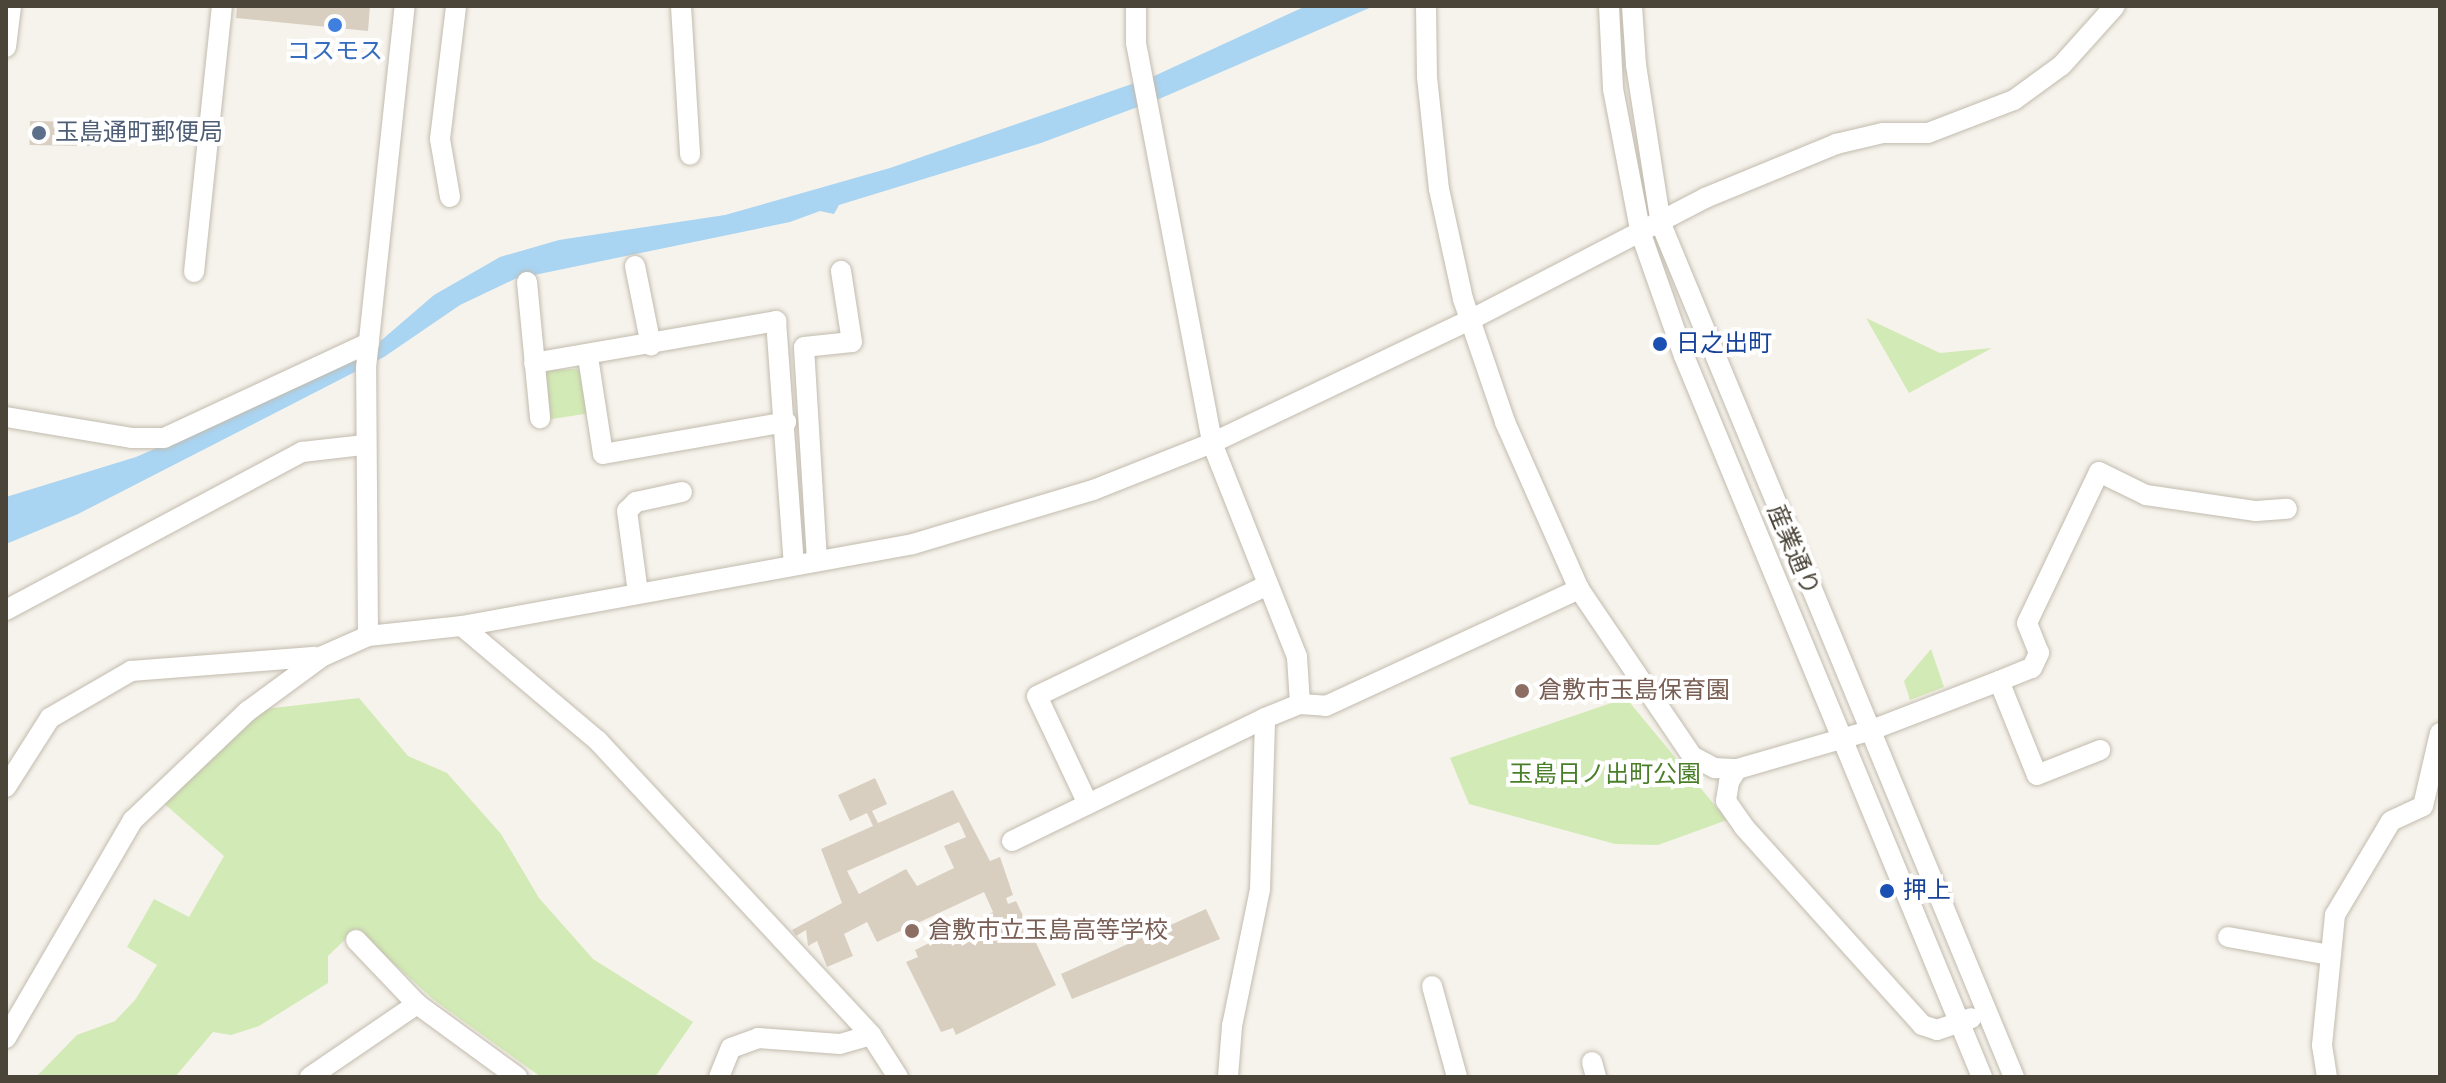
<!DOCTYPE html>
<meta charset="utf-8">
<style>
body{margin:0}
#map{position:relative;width:2446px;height:1083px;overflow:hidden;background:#f6f3ec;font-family:Roboto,"Noto Sans JP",sans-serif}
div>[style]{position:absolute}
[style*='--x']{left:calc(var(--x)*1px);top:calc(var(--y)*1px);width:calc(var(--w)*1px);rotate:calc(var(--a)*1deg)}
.green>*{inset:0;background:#d2eab5}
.water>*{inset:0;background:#a9d4f2}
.building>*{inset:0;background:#d8cfc1;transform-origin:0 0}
.roads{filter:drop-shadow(0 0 2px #c2bbae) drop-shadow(0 0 2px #c2bbae)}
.minor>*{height:20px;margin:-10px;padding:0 10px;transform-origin:10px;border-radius:10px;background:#fff}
.dots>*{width:22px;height:22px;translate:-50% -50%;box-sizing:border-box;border:4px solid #fff;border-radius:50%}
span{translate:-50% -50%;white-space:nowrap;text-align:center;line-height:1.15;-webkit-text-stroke:8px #fff;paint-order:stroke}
.shop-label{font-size:24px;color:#366cbe}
.service-label{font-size:24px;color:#4e5e75}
.left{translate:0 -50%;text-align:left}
.transit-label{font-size:24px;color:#164399}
.street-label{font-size:24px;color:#4b4439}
.education-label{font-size:24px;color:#785e54}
.park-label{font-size:24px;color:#4a7f2a}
.frame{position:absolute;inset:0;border:8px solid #4b4439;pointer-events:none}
</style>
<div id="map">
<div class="green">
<div style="clip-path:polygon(1866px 318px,1940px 353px,1992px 348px,1909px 393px)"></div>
<div style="clip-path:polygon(577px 369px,584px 374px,590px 413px,546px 420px,543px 378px,549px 370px)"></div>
<div style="clip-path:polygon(1931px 649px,1944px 687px,1910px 700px,1904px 681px)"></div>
<div style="clip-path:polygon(359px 698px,408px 756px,447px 773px,501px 834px,539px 898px,593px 959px,693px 1022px,655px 1077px,541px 1077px,434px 1000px,356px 929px,328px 956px,328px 983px,259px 1026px,231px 1035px,213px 1032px,175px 1077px,36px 1077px,77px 1035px,115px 1021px,135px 1000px,157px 965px,127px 947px,154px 899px,189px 917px,224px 856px,160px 800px,248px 711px)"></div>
<div style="clip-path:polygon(1626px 698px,1727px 820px,1658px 845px,1615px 844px,1469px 804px,1450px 758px)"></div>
</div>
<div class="water">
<div style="clip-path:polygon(1306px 6px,1374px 6px,1159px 99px,1041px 143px,839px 205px,834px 214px,820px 211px,790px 222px,515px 279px,460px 305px,384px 357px,78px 514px,6px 544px,6px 497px,136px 457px,241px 411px,377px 344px,434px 295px,500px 257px,559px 240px,725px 215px,890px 168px,1152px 77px)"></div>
</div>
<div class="building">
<div style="clip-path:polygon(237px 6px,370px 6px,368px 31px,236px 18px)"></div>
<div style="left:30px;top:121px;width:60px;height:24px;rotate:1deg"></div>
<div style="clip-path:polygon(evenodd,875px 778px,887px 804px,872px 811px,878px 823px,953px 790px,990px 861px,1000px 857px,1013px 895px,1006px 898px,1008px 904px,1016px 901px,1056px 985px,956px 1035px,953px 1028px,941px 1032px,906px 962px,918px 957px,915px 950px,993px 912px,984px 892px,877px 942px,867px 922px,844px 934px,853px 956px,827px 967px,817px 941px,808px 946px,806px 930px,796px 936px,792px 930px,842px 903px,821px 849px,873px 826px,867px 813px,850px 821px,838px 795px,875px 778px,959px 822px,966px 837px,944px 846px,954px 868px,917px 886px,906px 869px,859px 894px,847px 871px,959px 822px)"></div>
<div style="clip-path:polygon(1206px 909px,1220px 939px,1072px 999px,1061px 974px)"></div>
</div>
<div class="roads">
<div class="minor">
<div style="--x:681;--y:6;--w:149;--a:86.5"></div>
<div style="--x:1136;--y:6;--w:37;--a:90"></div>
<div style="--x:1136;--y:43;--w:407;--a:79.2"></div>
<div style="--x:1212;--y:443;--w:230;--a:68.3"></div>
<div style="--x:1297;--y:657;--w:47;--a:86.3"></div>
<div style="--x:1426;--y:6;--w:71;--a:89.2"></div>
<div style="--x:1427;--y:77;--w:113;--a:83.9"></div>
<div style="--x:1439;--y:189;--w:113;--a:77.7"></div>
<div style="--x:1463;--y:299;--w:130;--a:71.1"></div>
<div style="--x:1505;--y:422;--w:183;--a:66.1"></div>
<div style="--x:1579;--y:589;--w:202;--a:55.9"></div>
<div style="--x:1692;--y:756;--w:26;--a:28"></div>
<div style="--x:1715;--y:768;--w:22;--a:3"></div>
<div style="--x:1737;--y:769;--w:137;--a:-16.1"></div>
<div style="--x:1869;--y:731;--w:139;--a:-21"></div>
<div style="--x:1999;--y:681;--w:101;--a:68"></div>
<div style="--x:2037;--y:775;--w:68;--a:-21.6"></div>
<div style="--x:1609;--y:6;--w:83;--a:87.2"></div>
<div style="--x:1613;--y:89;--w:148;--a:79.1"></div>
<div style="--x:1641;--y:234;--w:129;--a:70.6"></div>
<div style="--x:1684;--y:356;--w:780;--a:67.54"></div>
<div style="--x:1632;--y:6;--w:59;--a:86.1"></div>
<div style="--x:1636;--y:65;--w:161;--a:81.1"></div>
<div style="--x:1661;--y:224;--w:923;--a:67.52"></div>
<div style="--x:6;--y:47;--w:41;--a:-83"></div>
<div style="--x:450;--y:197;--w:59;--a:-99.8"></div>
<div style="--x:440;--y:139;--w:134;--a:-83.1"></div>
<div style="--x:635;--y:266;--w:81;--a:78.6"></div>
<div style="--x:194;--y:272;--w:267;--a:-84"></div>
<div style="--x:527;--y:282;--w:137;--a:84.5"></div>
<div style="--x:588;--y:357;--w:98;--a:81.2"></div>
<div style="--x:603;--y:454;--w:186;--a:-9.9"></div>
<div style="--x:534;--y:363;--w:246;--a:-9.8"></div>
<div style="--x:776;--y:321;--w:244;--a:85.8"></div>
<div style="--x:6;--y:417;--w:127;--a:9.5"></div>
<div style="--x:131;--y:438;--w:33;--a:0"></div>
<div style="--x:164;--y:438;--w:226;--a:-24.9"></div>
<div style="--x:817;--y:560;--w:213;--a:-93.5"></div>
<div style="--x:804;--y:347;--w:48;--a:-5.9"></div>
<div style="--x:852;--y:342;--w:72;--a:-98.8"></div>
<div style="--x:638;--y:593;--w:83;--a:-97.6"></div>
<div style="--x:627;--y:511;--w:13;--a:-45"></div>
<div style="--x:636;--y:502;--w:47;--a:-12.3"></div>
<div style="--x:6;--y:610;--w:336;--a:-28.1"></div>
<div style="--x:302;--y:452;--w:61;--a:-6.5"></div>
<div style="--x:462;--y:626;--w:178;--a:40.2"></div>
<div style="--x:598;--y:741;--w:401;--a:47.1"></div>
<div style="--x:871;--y:1035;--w:50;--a:57.3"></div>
<div style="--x:368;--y:636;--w:268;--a:-90.4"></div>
<div style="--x:366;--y:368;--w:364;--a:-83.9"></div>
<div style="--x:1999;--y:681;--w:35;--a:-22"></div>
<div style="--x:2032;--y:668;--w:17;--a:-65"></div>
<div style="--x:2039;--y:653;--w:32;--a:-112"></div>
<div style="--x:2027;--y:623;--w:167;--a:-64.5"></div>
<div style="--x:2099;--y:472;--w:52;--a:26.1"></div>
<div style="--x:2146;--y:495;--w:111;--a:8.3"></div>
<div style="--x:2256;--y:511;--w:31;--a:-4"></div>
<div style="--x:1737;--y:769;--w:15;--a:122"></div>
<div style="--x:1729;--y:782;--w:19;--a:99"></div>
<div style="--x:1726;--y:801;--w:32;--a:55"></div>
<div style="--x:1744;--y:827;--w:266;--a:48"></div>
<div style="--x:1922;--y:1025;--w:16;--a:18"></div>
<div style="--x:1937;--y:1030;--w:36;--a:-19"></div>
<div style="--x:6;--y:787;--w:82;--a:-57.5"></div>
<div style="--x:50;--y:718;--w:94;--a:-30.1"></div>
<div style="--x:131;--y:671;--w:185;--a:-4.4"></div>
<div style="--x:1088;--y:804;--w:119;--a:-115.3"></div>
<div style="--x:1037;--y:696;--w:256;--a:-25.7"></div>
<div style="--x:1012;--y:841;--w:281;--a:-25.9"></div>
<div style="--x:2228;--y:937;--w:104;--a:10"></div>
<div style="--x:356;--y:940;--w:88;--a:46.4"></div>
<div style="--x:417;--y:1004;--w:124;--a:36.1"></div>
<div style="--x:1432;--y:986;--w:94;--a:74.6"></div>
<div style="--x:6;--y:1038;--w:252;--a:-59.8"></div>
<div style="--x:133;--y:820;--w:158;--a:-43.5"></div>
<div style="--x:248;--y:711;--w:93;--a:-36.3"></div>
<div style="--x:323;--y:656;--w:49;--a:-24"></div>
<div style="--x:368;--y:636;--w:95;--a:-6.1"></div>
<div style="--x:462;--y:626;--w:458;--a:-10.3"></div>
<div style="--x:913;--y:544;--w:188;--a:-16.7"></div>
<div style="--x:1093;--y:490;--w:128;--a:-21.6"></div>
<div style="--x:1212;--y:443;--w:286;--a:-25.5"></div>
<div style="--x:1470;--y:320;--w:265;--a:-27.4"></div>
<div style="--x:1705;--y:198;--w:142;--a:-22.4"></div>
<div style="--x:1836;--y:144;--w:48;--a:-13.2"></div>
<div style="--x:1883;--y:133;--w:45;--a:0"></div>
<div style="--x:1928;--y:133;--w:92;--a:-21"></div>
<div style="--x:2014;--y:100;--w:59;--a:-36.1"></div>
<div style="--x:2062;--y:65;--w:79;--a:-48.1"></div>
<div style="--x:1592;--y:1062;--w:16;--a:75"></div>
<div style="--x:310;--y:1077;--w:130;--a:-34.3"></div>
<div style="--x:719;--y:1077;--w:31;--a:-68"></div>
<div style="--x:731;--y:1048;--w:29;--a:-20"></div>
<div style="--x:758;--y:1038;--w:82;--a:4.2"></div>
<div style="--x:840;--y:1044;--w:32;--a:-16"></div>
<div style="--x:1228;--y:1077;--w:51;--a:-85.5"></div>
<div style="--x:1232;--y:1026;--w:139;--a:-78.4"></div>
<div style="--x:1260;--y:890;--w:172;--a:-88.3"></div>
<div style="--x:1265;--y:718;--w:38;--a:-22"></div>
<div style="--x:1300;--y:704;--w:26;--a:4"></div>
<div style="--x:1326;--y:706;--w:279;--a:-24.8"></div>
<div style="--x:2327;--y:1077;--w:32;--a:-99"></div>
<div style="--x:2322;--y:1045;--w:131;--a:-84.3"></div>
<div style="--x:2335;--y:915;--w:109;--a:-59.2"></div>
<div style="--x:2391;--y:821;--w:35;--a:-25"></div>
<div style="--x:2423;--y:806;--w:75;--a:-76.9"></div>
</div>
</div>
<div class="dots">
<div style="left:335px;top:25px;background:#3f7fe0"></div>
<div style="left:39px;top:133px;background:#5c6f8a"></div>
<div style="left:1660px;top:344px;background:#1a4fb4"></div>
<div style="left:1522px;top:691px;background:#8d6e63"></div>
<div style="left:1887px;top:891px;background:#1a4fb4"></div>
<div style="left:912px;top:931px;background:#8d6e63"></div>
</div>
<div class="shop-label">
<span style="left:335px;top:52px">コスモス</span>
</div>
<div class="service-label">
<span class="left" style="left:55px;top:133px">玉島通町郵便局</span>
</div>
<div class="transit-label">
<span class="left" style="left:1676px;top:344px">日之出町</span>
<span class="left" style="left:1903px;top:891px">押上</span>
</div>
<div class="street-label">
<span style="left:1793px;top:550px;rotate:67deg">産業通り</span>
</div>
<div class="education-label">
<span class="left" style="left:1538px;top:691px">倉敷市玉島保育園</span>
<span class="left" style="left:928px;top:931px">倉敷市立玉島高等学校</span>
</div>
<div class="park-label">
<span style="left:1605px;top:775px">玉島日ノ出町公園</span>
</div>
<div class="frame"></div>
</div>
